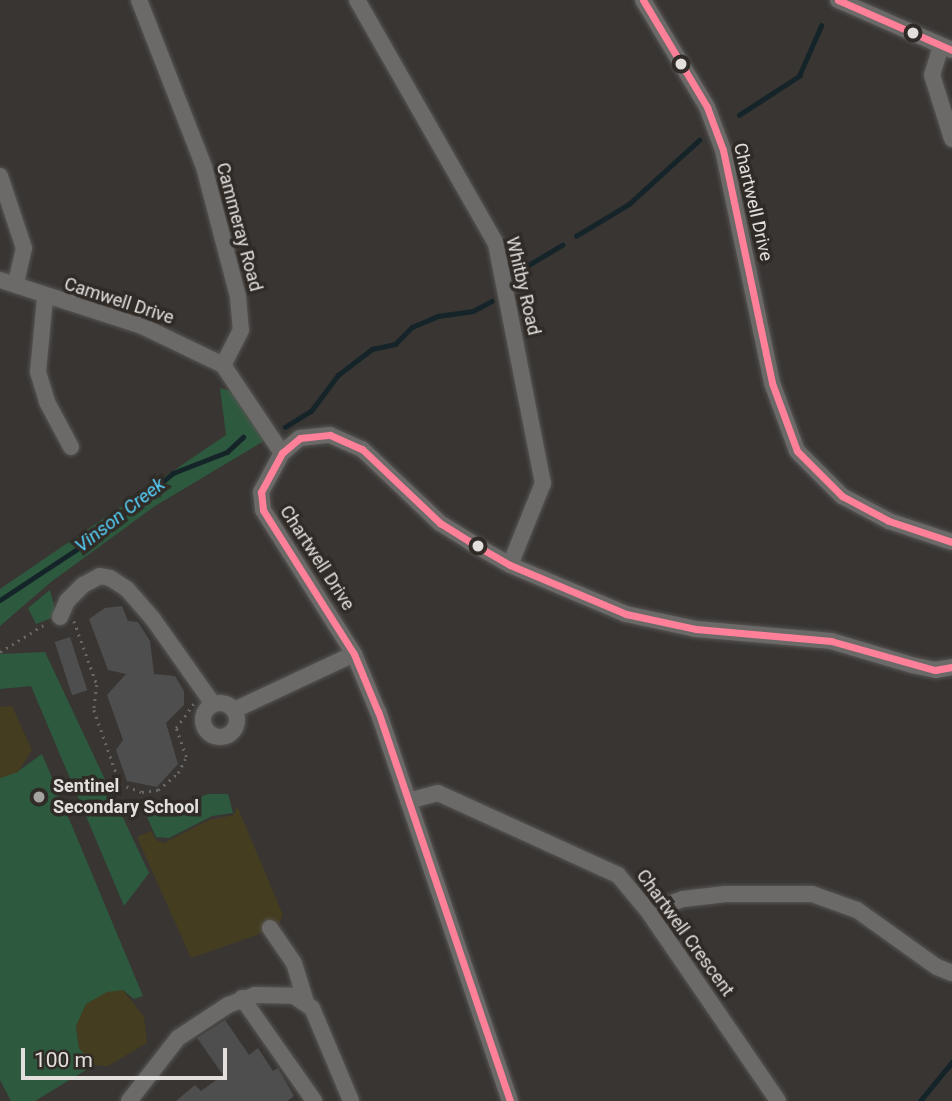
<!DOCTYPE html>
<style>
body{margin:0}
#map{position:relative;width:952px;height:1101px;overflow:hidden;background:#383533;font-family:Roboto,sans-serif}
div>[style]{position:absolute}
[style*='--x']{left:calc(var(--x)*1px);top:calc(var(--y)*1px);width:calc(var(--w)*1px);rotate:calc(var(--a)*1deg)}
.green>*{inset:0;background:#2d5a3e}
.sand>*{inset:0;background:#443d20}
.stream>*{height:4.5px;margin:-2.25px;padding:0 2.25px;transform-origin:2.25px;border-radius:2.25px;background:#152429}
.building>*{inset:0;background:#4f4e4e;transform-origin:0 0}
.path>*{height:2.5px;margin-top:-1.25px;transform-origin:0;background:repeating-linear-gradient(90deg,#696766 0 2px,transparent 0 7px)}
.roads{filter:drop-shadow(0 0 2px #565452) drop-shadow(0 0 2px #565452)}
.minor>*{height:16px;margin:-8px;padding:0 8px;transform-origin:8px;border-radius:8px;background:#6c6a68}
.minor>.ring{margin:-8px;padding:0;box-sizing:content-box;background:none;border:16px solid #6c6a68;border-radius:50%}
.bus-1>*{height:7px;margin:-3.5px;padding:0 3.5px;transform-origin:3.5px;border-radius:3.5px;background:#ff8098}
.dots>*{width:19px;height:19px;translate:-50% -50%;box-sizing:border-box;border:4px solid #302b27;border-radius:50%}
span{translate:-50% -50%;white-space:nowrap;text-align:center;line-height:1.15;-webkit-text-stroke:7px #302b27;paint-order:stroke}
.street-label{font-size:18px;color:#e2dfdc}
.poi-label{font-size:18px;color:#e2dfdc;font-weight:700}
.left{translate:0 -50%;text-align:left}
.water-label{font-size:19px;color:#55d1fa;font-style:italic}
.scale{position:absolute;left:21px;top:1048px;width:206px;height:32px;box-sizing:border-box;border:4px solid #e2dfdc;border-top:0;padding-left:9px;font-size:21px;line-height:24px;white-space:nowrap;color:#e2dfdc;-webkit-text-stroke:5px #302b27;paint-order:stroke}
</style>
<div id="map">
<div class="green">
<div style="clip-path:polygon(220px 388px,231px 391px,264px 441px,155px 506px,51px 582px,0 626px,0 589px,226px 435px)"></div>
<div style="clip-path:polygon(50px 590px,57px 616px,36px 624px,28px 608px)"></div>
<div style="clip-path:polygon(45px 652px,149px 873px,124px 906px,31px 686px,0 689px,0 654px)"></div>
<div style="clip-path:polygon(42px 754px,143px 996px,134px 999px,123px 990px,86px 1004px,76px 1027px,79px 1048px,94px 1065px,35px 1101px,11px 1101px,0 1080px,0 778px,17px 772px)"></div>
<div style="clip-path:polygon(208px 794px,228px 794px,233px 813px,212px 816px,169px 838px,156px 837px,147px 817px)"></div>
</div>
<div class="sand">
<div style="clip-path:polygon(12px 706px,32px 750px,18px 772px,0 778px,0 707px)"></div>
<div style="clip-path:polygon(237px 806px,283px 915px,280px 922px,257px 935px,191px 958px,137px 837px,151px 831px,156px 840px,164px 843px,209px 820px,234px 815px)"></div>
<div style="clip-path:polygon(123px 990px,144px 1017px,147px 1043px,108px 1066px,94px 1065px,79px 1048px,76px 1026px,86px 1004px,107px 992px)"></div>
</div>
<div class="stream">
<div style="--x:739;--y:115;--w:72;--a:-33"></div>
<div style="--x:799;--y:76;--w:55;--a:-66.3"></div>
<div style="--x:576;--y:236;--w:62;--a:-31.1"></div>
<div style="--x:629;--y:204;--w:95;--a:-42.4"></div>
<div style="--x:527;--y:266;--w:41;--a:-31"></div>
<div style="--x:285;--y:427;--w:31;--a:-32"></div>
<div style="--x:311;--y:411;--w:45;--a:-53.1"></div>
<div style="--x:338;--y:375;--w:43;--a:-37.4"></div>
<div style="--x:372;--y:349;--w:24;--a:-12"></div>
<div style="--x:395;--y:344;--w:24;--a:-45"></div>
<div style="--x:412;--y:327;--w:28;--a:-23"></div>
<div style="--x:438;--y:316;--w:35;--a:-8"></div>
<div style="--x:473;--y:311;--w:21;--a:-28"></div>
<div style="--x:0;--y:600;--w:113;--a:-33.4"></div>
<div style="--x:94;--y:538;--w:102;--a:-39.4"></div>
<div style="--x:173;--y:473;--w:58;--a:-21.3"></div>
<div style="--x:227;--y:452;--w:22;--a:-43"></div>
<div style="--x:920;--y:1101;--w:50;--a:-50.6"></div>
</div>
<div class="building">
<div style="clip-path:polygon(122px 606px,128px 621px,138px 622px,150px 641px,154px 674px,175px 676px,184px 691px,184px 705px,166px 723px,178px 764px,157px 787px,127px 781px,116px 750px,123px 740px,107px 695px,126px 674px,108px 670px,89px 619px,105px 608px)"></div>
<div style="left:70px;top:637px;width:56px;height:16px;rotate:72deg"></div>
<div style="clip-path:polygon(225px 1020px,249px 1055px,258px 1048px,273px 1071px,278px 1068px,294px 1096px,287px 1101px,176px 1101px,195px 1085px,201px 1091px,223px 1075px,197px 1038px)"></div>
</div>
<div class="path">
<div style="--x:74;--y:621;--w:68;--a:70.2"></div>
<div style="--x:97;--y:685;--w:25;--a:97"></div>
<div style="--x:94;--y:710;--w:78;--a:70.6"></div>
<div style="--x:120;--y:784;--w:23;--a:20"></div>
<div style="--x:142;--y:792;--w:16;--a:-7"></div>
<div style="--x:158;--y:790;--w:26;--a:-40"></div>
<div style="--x:178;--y:773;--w:18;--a:-63"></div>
<div style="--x:186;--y:757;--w:31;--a:-109"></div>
<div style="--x:176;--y:728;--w:32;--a:-54"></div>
<div style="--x:0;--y:652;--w:55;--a:-31.7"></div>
</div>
<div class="roads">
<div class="minor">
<div style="--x:139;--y:0;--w:179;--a:68.7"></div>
<div style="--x:204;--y:167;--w:134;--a:75.3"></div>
<div style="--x:238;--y:297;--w:33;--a:85"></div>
<div style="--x:241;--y:330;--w:39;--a:117"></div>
<div style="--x:357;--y:0;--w:281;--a:60.3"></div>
<div style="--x:496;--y:244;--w:244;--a:78.9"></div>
<div style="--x:543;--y:483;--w:88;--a:111.9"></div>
<div style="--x:643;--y:0;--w:125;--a:59.1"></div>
<div style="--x:707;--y:107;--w:46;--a:69.6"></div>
<div style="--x:723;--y:150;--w:238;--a:78.1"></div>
<div style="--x:772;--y:383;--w:72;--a:69.8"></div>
<div style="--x:797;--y:451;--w:64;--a:45"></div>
<div style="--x:842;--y:496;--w:53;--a:28"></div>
<div style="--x:889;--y:521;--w:66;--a:18.4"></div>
<div style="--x:838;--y:0;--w:124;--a:23.7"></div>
<div style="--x:941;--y:46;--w:30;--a:107"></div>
<div style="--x:932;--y:75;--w:67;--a:72.6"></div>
<div style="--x:0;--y:176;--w:76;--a:71.6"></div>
<div style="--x:24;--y:248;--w:37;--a:103"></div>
<div style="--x:0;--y:280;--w:149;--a:17.9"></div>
<div style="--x:142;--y:326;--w:90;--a:25.7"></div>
<div style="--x:45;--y:298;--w:74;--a:95.4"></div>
<div style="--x:38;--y:372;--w:31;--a:73"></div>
<div style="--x:47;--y:402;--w:51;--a:61.9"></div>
<div style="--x:223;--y:365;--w:106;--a:56.2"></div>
<div style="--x:60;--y:617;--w:17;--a:-66"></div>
<div style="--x:67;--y:601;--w:23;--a:-45"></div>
<div style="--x:83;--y:585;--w:19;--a:-28"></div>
<div style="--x:100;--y:576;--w:10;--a:11"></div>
<div style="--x:110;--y:578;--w:20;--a:33"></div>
<div style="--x:127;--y:589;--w:40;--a:49"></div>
<div style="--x:153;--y:619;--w:104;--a:54.8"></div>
<div class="ring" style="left:203px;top:703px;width:18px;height:18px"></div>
<div style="--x:234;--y:710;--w:132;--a:-25"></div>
<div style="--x:408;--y:801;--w:31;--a:-15"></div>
<div style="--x:438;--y:793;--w:198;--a:24.5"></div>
<div style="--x:618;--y:875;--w:47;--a:50.2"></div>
<div style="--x:648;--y:911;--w:230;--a:55.6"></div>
<div style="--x:648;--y:911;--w:37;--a:-19"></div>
<div style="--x:683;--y:899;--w:43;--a:-6.6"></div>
<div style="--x:726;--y:894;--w:86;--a:0"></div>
<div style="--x:812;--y:894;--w:48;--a:19.6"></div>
<div style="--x:857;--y:910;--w:98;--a:35.5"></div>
<div style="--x:937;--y:967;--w:16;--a:22"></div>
<div style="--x:270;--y:928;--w:42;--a:55.6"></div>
<div style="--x:294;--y:963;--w:39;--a:73"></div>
<div style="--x:242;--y:998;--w:126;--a:55"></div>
<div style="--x:129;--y:1101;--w:80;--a:-52.1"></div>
<div style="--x:178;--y:1038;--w:60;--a:-33.4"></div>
<div style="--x:228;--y:1005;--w:29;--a:-20"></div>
<div style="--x:255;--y:995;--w:39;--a:1"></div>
<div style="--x:294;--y:996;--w:22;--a:34"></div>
<div style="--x:312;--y:1008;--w:101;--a:67.2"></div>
<div style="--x:510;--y:1101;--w:411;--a:-108.7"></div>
<div style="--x:378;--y:712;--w:63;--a:-112.5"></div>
<div style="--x:354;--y:654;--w:170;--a:-122.3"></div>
<div style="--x:263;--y:510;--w:18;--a:-96"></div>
<div style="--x:261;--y:492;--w:44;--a:-61.7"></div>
<div style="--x:282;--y:453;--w:23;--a:-40"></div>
<div style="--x:300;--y:438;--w:30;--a:-6"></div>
<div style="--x:330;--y:435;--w:35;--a:24"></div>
<div style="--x:362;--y:449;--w:108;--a:43.5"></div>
<div style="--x:440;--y:523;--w:36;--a:32"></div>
<div style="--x:470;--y:542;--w:46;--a:29.9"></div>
<div style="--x:510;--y:565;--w:126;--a:22.9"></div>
<div style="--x:626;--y:614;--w:72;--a:12.1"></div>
<div style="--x:696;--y:629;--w:136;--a:5.1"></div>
<div style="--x:831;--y:641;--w:84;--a:16.5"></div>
<div style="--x:912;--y:665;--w:24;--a:12"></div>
<div style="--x:935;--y:670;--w:17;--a:-10"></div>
</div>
</div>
<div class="bus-1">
<div style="--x:643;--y:0;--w:125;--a:59.1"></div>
<div style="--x:707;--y:107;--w:46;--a:69.6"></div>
<div style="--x:723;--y:150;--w:238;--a:78.1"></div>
<div style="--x:772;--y:383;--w:72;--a:69.8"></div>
<div style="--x:797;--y:451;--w:64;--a:45"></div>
<div style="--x:842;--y:496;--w:53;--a:28"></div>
<div style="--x:889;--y:521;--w:66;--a:18.4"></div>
<div style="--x:838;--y:0;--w:124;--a:23.7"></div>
<div style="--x:510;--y:1101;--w:411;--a:-108.7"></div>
<div style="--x:378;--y:712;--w:63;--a:-112.5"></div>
<div style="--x:354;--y:654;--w:170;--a:-122.3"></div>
<div style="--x:263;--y:510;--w:18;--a:-96"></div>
<div style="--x:261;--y:492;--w:44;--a:-61.7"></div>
<div style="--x:282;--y:453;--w:23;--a:-40"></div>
<div style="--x:300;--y:438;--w:30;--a:-6"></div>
<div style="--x:330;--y:435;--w:35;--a:24"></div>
<div style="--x:362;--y:449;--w:108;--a:43.5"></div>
<div style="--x:440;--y:523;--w:36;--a:32"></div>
<div style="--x:470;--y:542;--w:46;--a:29.9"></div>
<div style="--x:510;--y:565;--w:126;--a:22.9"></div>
<div style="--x:626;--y:614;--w:72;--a:12.1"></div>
<div style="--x:696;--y:629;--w:136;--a:5.1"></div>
<div style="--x:831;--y:641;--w:108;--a:15.6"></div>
<div style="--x:935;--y:670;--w:17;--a:-10"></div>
</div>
<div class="dots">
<div style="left:913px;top:33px;background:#e2dfdc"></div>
<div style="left:681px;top:64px;background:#e2dfdc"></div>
<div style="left:478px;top:546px;background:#e2dfdc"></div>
<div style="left:39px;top:797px;background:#a6a4a1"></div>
</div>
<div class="street-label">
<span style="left:753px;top:202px;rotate:77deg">Chartwell Drive</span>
<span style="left:239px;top:227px;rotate:75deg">Cammeray Road</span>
<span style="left:523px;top:286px;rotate:77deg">Whitby Road</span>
<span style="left:119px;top:301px;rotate:18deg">Camwell Drive</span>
<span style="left:317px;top:558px;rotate:57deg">Chartwell Drive</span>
<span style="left:685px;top:933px;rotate:54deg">Chartwell Crescent</span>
</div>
<div class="poi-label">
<span class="left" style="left:53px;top:797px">Sentinel<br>Secondary School</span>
</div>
<div class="water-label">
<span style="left:120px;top:515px;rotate:-38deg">Vinson Creek</span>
</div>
<div class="scale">100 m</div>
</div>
